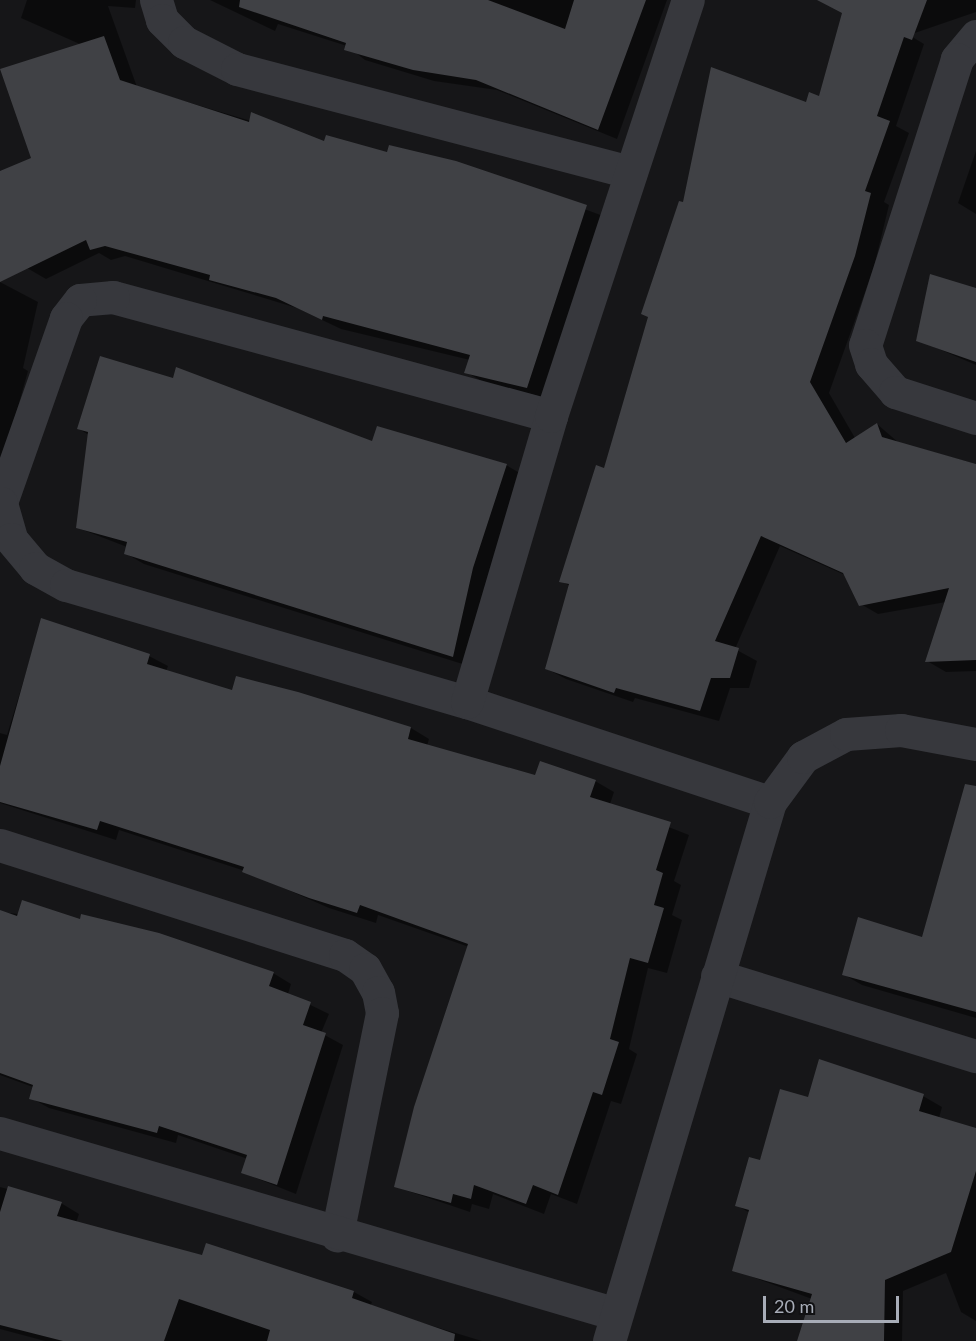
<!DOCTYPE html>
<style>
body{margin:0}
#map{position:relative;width:976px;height:1341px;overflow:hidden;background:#161618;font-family:Lato,sans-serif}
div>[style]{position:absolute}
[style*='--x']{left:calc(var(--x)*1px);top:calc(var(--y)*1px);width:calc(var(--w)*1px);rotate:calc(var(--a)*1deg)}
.shadow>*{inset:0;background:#0007}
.building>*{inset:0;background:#404145}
.minor>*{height:33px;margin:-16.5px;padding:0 16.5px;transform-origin:16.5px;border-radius:16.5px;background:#37383d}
span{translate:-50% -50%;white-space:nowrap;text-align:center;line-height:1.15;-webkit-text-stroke:6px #111113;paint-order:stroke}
.scale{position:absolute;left:763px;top:1296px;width:136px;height:27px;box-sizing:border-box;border:3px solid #a8adb8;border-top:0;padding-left:8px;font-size:18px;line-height:21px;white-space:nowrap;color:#a8adb8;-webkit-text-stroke:4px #111113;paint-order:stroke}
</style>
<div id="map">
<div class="shadow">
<div style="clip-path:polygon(27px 0,136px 0,135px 8px,108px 6px,137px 87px,325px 143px,456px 162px,606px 217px,546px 398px,485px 383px,466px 372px,470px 360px,341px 329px,297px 308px,125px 256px,111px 260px,99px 253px,46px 279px,27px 268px,0 222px,0 173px,32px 159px,82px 45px,21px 18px)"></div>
<div style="clip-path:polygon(210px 0,667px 0,617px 139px,497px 90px,434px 81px,365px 60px,347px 46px,278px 24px,275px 31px)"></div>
<div style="clip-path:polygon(840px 0,976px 0,976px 12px,909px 35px,924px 44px,896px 126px,909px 133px,884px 202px,889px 205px,874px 267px,829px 393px,855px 438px,877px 424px,899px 443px,976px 464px,976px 671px,946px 672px,927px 661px,946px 602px,878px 614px,859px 603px,845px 575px,780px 546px,735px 649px,757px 661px,749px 688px,730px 688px,719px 721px,635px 698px,633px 702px,566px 679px,547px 669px,570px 586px,561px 581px,605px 470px,684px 204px,821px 98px,844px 13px)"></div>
<div style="clip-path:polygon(976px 151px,976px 214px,958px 203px)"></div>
<div style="clip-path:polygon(0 282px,38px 302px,23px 368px,28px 371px,0 471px)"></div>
<div style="clip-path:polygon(976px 290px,976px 365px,918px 340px)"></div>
<div style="clip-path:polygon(79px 429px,373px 442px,506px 465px,525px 476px,472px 667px,144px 564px,125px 553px,127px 547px,78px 528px,89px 435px)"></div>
<div style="clip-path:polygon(42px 620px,149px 656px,168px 666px,166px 671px,233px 692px,298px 694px,411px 728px,429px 739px,427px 746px,536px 777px,595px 781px,614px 792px,610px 804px,689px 835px,674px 881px,681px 885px,672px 915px,682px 920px,667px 973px,648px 968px,629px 1049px,637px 1054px,621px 1104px,611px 1101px,577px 1204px,551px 1194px,544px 1214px,493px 1194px,489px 1209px,472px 1204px,470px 1212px,396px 1187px,469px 947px,378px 915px,376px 923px,329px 908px,245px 871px,119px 830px,116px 840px,0 803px,0 733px,7px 735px)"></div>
<div style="clip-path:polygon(976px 848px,976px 1018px,862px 985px,843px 974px,923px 939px)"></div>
<div style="clip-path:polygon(0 912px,81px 921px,273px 973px,291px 984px,288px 994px,329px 1014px,321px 1033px,343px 1045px,296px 1194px,243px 1173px,248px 1159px,178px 1135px,176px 1143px,49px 1108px,31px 1098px,33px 1087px,0 1075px)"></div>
<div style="clip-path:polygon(923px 1096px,942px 1107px,939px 1118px,976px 1129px,976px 1321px,961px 1312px,946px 1273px,903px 1291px,902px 1341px,798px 1341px,812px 1299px,734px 1270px,750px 1213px,736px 1205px,761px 1162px,809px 1099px)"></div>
<div style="clip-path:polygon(0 1187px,61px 1203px,79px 1214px,76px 1223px,203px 1256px,207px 1245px,354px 1292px,372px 1302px,370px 1307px,482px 1341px,45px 1341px,0 1329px)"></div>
</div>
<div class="building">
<div style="clip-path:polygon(240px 0,488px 0,565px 29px,574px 0,646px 0,598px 130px,476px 80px,413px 70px,344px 50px,346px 43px,239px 7px)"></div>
<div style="clip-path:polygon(817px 0,927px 0,912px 40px,904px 37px,877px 116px,890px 121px,865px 191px,871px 193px,855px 256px,810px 382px,846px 443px,877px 423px,882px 437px,976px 464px,976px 660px,925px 662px,949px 588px,859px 606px,843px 573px,761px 536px,715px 641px,739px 648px,730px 678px,711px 678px,700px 711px,616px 688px,614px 693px,545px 669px,569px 584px,559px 582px,596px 465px,604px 468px,648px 317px,641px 314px,679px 201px,683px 202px,711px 67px,806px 102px,809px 92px,819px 96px,842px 13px)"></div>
<div style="clip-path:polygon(104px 36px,120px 80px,249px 122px,251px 112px,324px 141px,326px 135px,387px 152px,389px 145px,456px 161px,587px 205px,527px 388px,464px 373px,470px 355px,323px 316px,322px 320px,276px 298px,209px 280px,210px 275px,105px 246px,90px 250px,86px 240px,0 282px,0 171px,31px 158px,0 69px)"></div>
<div style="clip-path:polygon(930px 274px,976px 288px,976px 362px,916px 341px)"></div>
<div style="clip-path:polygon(100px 356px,173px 378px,176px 367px,372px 441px,377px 426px,507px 464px,473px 568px,453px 657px,124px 554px,127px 542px,76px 528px,88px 432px,77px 429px)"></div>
<div style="clip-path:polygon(41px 618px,150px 654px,147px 664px,232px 690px,236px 676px,298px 692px,411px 727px,408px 739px,535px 775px,540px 761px,596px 780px,590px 797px,671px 822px,656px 870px,663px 873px,654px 905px,664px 908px,648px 963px,630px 958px,610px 1039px,619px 1042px,602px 1095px,593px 1092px,558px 1195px,533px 1185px,526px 1204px,474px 1185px,471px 1199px,453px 1194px,451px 1203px,394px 1187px,414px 1107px,468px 944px,360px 905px,357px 913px,309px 898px,242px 872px,244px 867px,100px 821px,97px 830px,0 802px,0 766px)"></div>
<div style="clip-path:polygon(965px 784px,976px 786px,976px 1012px,842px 975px,858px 917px,922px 937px)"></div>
<div style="clip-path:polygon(22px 900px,80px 919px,81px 914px,159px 933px,274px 972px,269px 986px,311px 1002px,303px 1025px,326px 1033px,277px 1185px,241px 1173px,247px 1155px,159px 1126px,157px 1133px,29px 1099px,33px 1085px,0 1073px,0 910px,17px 916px)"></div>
<div style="clip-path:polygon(819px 1059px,924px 1094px,919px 1111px,976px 1128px,976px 1171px,951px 1252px,885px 1280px,884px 1341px,797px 1341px,812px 1294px,732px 1271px,749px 1210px,735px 1206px,749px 1157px,760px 1160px,780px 1089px,808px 1097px)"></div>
<div style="clip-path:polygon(8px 1186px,62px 1202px,57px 1216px,202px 1255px,206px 1243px,354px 1291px,352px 1298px,455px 1334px,454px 1341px,267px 1341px,270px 1330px,179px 1299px,164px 1341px,63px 1341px,0 1325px,0 1212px)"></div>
</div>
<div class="minor">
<div style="--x:156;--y:0;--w:21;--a:73"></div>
<div style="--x:162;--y:20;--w:31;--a:45"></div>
<div style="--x:184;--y:42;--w:59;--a:27"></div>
<div style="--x:237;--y:69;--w:407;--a:14.7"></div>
<div style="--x:976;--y:36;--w:30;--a:130"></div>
<div style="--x:957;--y:59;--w:300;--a:107.8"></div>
<div style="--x:865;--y:345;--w:20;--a:72"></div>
<div style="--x:871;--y:364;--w:37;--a:49"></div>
<div style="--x:895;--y:392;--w:85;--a:17.8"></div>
<div style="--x:551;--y:416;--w:454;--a:-164.8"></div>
<div style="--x:113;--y:297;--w:33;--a:175"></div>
<div style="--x:80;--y:300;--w:23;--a:128"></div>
<div style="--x:66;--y:318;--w:196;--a:109.4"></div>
<div style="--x:1;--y:503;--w:37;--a:74"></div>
<div style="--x:11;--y:539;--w:38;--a:50"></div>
<div style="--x:35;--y:568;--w:35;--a:29"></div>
<div style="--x:66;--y:585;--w:418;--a:16.3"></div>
<div style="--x:467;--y:702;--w:319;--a:18.3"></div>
<div style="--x:467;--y:702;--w:298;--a:-73.6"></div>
<div style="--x:551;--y:416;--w:438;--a:-71.8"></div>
<div style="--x:0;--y:845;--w:362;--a:17.7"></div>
<div style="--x:345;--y:955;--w:24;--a:35"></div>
<div style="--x:365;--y:969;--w:26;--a:61"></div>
<div style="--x:378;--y:992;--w:21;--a:79"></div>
<div style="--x:382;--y:1013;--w:227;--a:101.5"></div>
<div style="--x:717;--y:976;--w:271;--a:17.2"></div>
<div style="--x:0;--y:1133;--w:642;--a:16.37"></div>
<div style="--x:609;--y:1341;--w:563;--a:-73.37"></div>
<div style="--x:770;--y:802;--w:56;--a:-53.7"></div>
<div style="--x:803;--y:757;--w:49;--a:-28.1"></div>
<div style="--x:846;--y:734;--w:55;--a:-4.2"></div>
<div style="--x:901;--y:730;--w:76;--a:10.6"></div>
</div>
<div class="scale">20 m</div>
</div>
